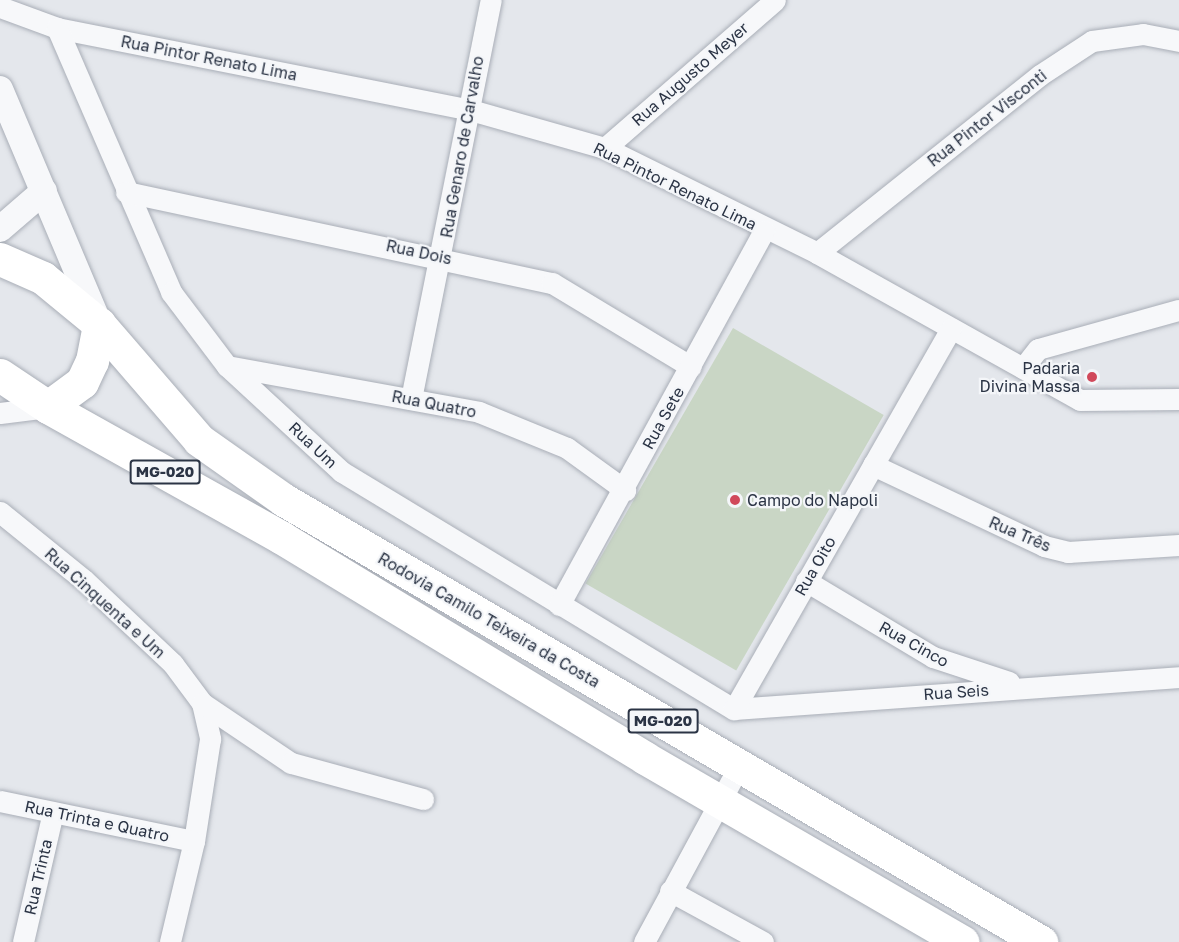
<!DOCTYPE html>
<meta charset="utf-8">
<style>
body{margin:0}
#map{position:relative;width:1179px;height:942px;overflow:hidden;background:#e4e7ec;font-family:"Golos Text",sans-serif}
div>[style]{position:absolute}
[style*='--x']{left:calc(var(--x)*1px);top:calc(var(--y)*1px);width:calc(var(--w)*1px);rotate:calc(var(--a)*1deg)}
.green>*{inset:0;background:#c9d6c5;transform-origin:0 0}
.roads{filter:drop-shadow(0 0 2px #a9aeb7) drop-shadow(0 0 2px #a9aeb7)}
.minor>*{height:21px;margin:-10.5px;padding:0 10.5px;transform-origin:10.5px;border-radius:10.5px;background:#f7f8fa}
.tertiary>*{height:26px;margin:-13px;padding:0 13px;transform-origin:13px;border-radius:13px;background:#f7f8fa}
.trunk>*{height:33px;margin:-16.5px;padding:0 16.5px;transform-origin:16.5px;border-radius:16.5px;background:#fff}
.dots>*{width:16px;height:16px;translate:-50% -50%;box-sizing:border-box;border:3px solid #f4f6f9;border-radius:50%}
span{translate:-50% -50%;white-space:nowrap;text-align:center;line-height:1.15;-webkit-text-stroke:4.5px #f4f6f9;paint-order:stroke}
.shield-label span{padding:2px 4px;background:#f4f6f9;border:2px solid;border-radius:4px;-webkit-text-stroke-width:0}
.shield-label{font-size:15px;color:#2b3445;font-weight:700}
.street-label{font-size:16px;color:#2b3445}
.poi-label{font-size:16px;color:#2b3445}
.right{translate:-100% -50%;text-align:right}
.left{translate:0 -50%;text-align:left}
</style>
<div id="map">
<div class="green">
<div style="left:733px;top:328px;width:174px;height:295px;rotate:30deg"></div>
</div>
<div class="roads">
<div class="minor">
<div style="--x:0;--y:7;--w:61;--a:20.2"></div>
<div style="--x:57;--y:28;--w:418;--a:11.2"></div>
<div style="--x:467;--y:109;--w:143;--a:15.8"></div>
<div style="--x:605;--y:148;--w:237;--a:26.3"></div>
<div style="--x:817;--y:253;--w:301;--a:29.2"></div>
<div style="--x:1080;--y:400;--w:99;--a:-0.6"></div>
<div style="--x:57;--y:28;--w:288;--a:66.6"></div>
<div style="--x:171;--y:292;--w:93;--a:52.9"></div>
<div style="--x:227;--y:366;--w:156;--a:42.7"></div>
<div style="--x:342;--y:472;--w:458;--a:31.2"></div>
<div style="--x:605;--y:148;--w:225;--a:-41"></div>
<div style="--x:126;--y:192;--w:436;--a:12.1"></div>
<div style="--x:552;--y:283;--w:162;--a:31.1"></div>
<div style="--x:817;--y:253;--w:285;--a:-38.6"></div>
<div style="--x:1040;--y:75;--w:62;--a:-33.2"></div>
<div style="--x:1092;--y:41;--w:51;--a:-7.8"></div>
<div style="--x:1143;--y:34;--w:37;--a:11"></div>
<div style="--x:227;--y:366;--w:256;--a:10.3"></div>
<div style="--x:479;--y:412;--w:95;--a:22.2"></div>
<div style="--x:567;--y:448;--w:72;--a:35.9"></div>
<div style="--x:1023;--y:368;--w:24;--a:-52"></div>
<div style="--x:1038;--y:349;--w:146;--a:-15.5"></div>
<div style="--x:411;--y:399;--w:407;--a:-78.7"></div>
<div style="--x:0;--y:413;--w:48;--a:-7.1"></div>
<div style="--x:873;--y:465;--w:189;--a:25.3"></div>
<div style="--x:1044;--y:546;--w:25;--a:14"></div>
<div style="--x:1068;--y:552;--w:111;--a:-3.6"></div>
<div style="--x:0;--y:512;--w:108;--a:39"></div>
<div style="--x:84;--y:580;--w:122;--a:43.3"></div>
<div style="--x:173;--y:664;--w:49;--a:53.4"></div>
<div style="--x:202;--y:703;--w:37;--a:77"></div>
<div style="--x:210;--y:739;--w:103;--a:98.9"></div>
<div style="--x:194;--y:841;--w:104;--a:103.4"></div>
<div style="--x:806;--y:581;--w:148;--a:30.9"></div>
<div style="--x:933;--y:657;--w:80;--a:18.2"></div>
<div style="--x:559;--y:605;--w:427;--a:-61.3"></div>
<div style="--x:202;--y:703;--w:107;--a:34"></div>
<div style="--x:291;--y:763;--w:137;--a:15.3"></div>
<div style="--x:734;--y:709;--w:446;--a:-4.1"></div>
<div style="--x:734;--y:709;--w:438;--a:-60.3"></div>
<div style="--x:0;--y:801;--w:198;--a:11.7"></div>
<div style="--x:670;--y:891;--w:106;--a:28.7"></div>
<div style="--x:23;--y:942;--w:133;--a:-77"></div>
<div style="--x:644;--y:942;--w:200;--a:-61.6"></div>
</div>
<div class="tertiary">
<div style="--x:0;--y:89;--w:254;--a:67.1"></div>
<div style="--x:0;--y:229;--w:58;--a:-40.8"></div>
</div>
<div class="trunk">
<div style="--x:0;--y:259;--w:47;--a:23.8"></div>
<div style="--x:43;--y:278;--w:72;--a:39.4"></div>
<div style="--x:99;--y:324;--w:153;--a:49.2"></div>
<div style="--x:199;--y:440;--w:104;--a:35.2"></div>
<div style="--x:284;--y:500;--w:877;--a:30.28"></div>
<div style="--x:0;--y:375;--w:58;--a:33.7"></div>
<div style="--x:48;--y:407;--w:268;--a:29.2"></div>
<div style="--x:282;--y:538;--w:424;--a:31.2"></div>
<div style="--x:645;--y:758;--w:367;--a:30.1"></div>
<div style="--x:48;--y:407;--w:42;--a:-36.3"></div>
<div style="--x:82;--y:382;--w:23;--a:-65"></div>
<div style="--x:92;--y:361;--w:38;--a:-79"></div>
</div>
</div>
<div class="dots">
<div style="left:1092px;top:377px;background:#d1495b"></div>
<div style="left:735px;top:500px;background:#d1495b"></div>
</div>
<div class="shield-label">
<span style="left:165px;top:472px">MG-020</span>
<span style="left:663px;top:721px">MG-020</span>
</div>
<div class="street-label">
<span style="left:209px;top:58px;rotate:11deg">Rua Pintor Renato Lima</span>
<span style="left:690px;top:74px;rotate:-41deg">Rua Augusto Meyer</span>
<span style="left:987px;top:118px;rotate:-38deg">Rua Pintor Visconti</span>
<span style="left:462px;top:147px;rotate:-80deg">Rua Genaro de Carvalho</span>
<span style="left:675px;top:186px;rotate:26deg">Rua Pintor Renato Lima</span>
<span style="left:419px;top:252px;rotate:12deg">Rua Dois</span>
<span style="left:434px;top:404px;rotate:11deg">Rua Quatro</span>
<span style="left:663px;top:418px;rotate:-61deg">Rua Sete</span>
<span style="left:313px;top:445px;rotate:43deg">Rua Um</span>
<span style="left:1020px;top:534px;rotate:23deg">Rua Três</span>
<span style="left:815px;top:566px;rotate:-60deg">Rua Oito</span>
<span style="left:105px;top:603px;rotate:42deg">Rua Cinquenta e Um</span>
<span style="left:489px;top:620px;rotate:30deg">Rodovia Camilo Teixeira da Costa</span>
<span style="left:914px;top:644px;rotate:29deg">Rua Cinco</span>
<span style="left:956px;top:692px;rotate:-4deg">Rua Seis</span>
<span style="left:97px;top:821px;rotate:12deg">Rua Trinta e Quatro</span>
<span style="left:38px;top:877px;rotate:-77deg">Rua Trinta</span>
</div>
<div class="poi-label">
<span class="right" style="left:1080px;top:377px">Padaria<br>Divina Massa</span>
<span class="left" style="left:747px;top:500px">Campo do Napoli</span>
</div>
</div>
